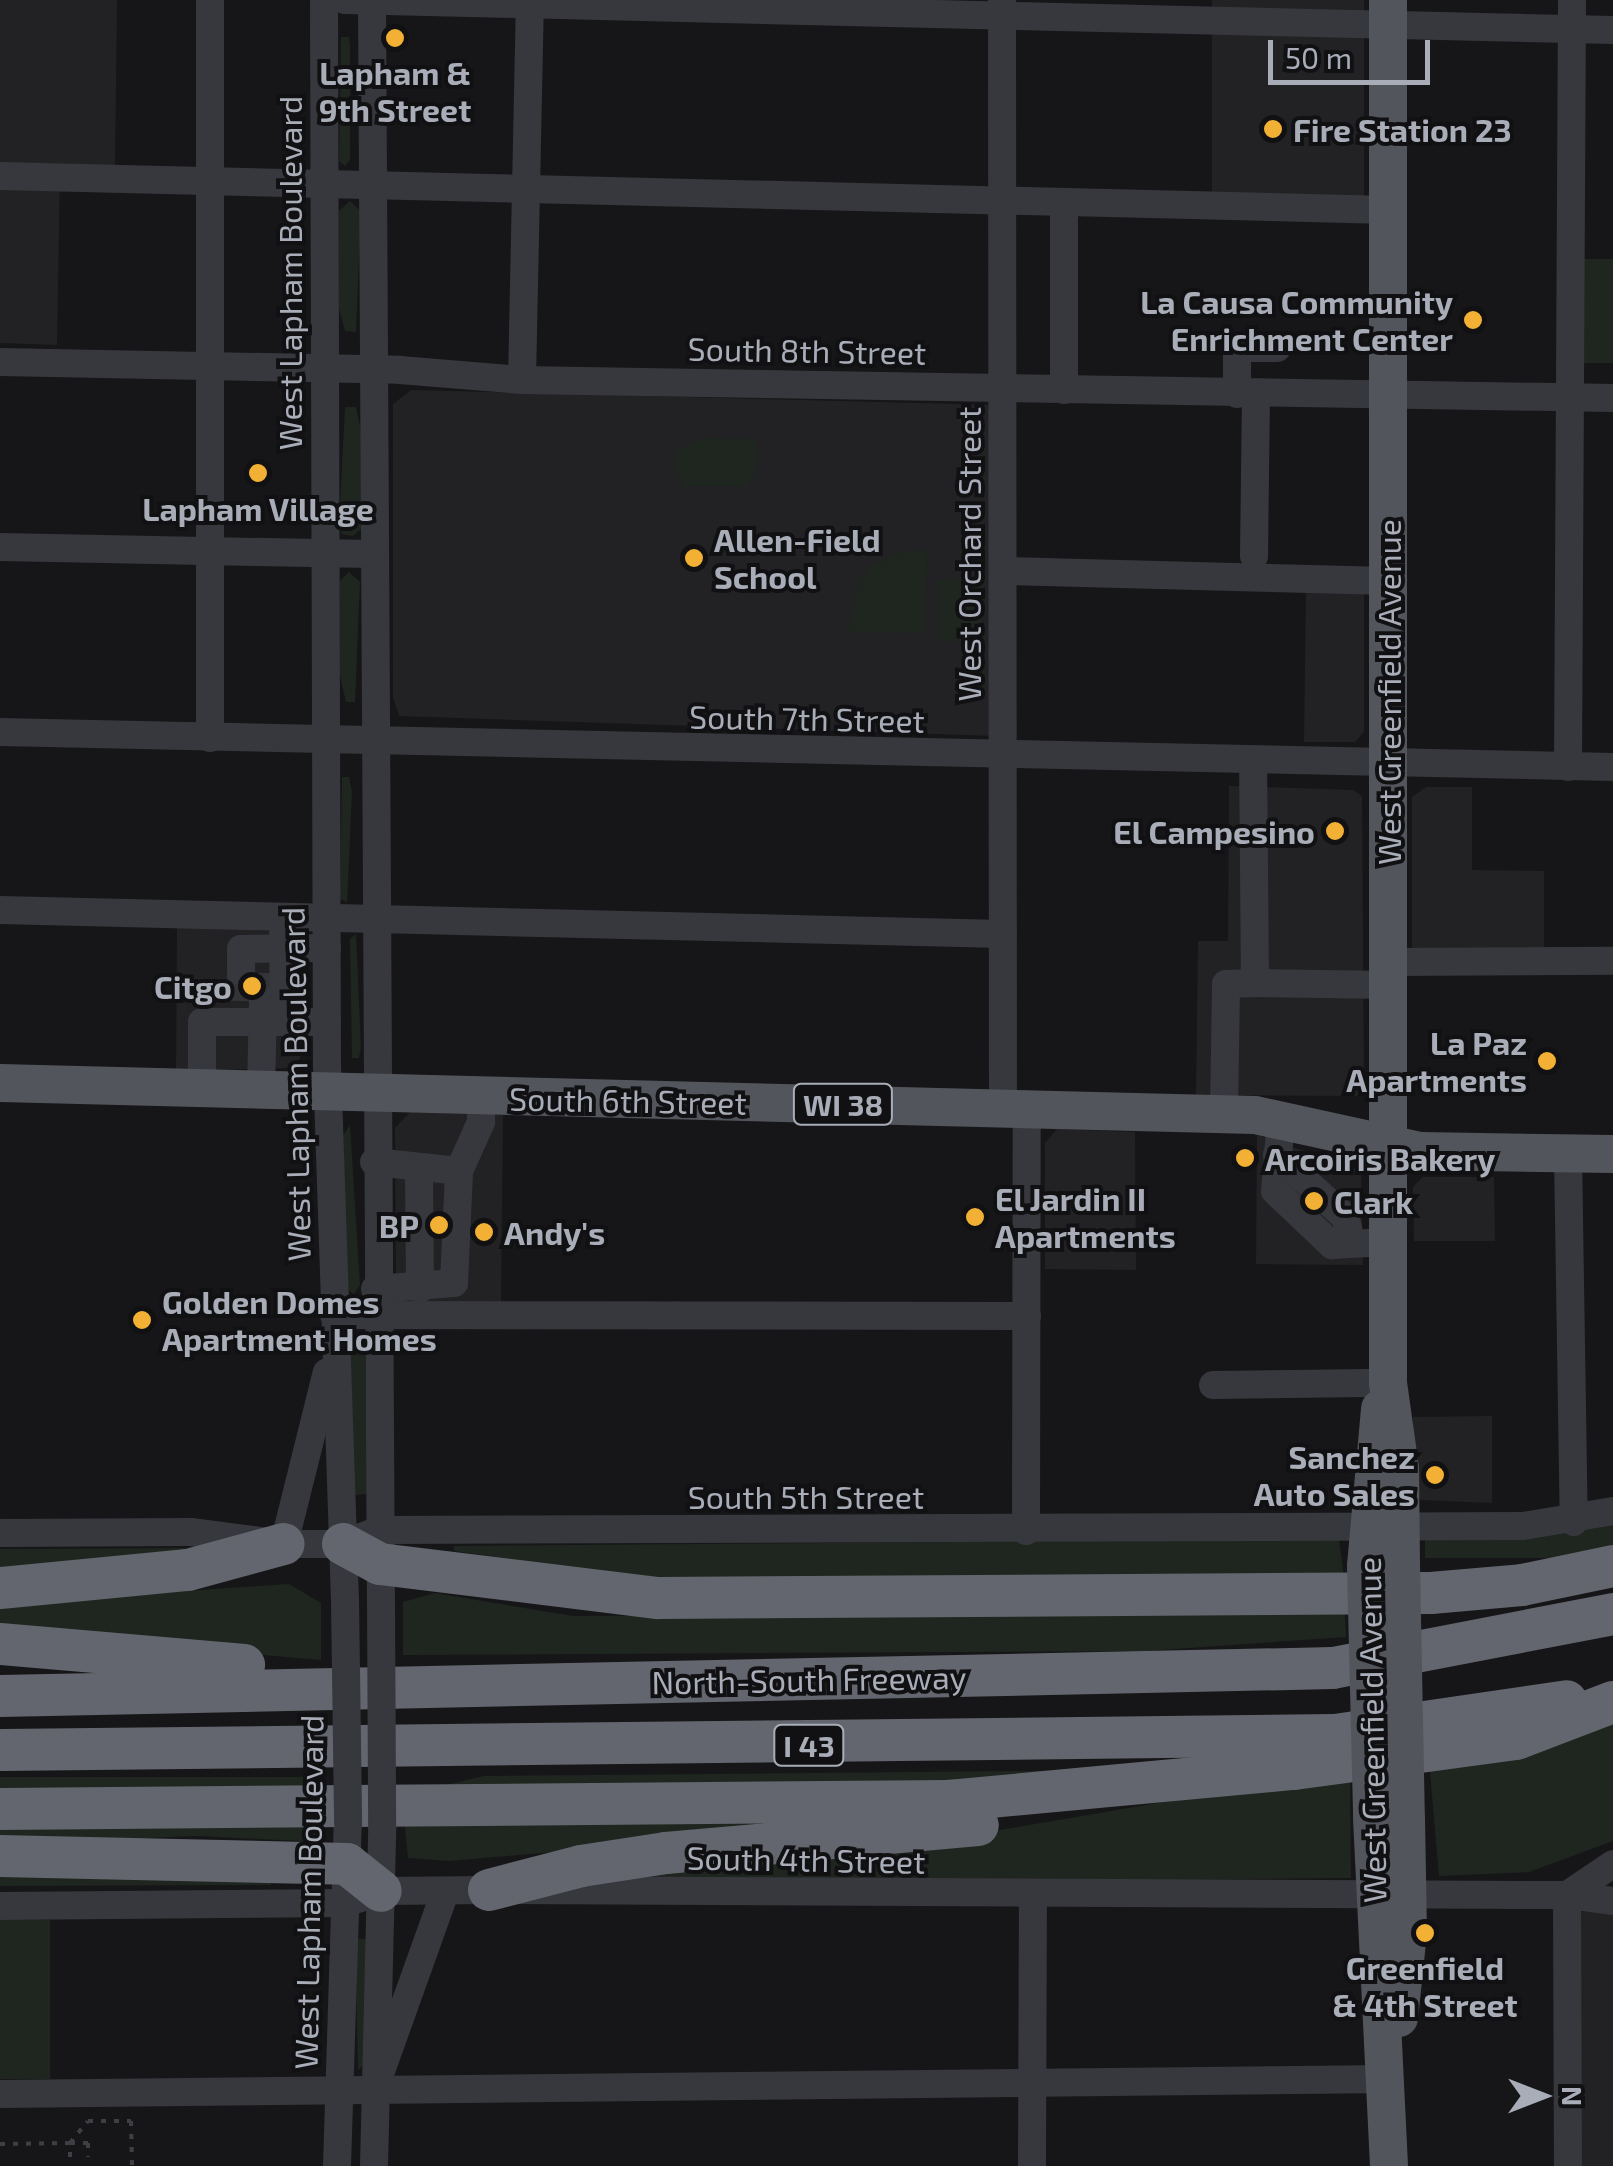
<!DOCTYPE html>
<style>
body{margin:0}
#map{position:relative;width:1613px;height:2166px;overflow:hidden;background:#161618;font-family:"Exo 2",sans-serif}
div>[style]{position:absolute}
[style*='--x']{left:calc(var(--x)*1px);top:calc(var(--y)*1px);width:calc(var(--w)*1px);rotate:calc(var(--a)*1deg)}
.built>*{inset:0;background:#222225;transform-origin:0 0}
.green>*{inset:0;background:#1e261f;transform-origin:0 0}
.minor-tunnel>*{height:28px;margin-top:-14px;transform-origin:0;background:repeating-linear-gradient(90deg,#333438 0 28px,transparent 0 42px)}
.path>*{height:4px;margin-top:-2px;transform-origin:0;background:repeating-linear-gradient(90deg,#3d3f44 0 5px,transparent 0 13px)}
.minor>*{height:28px;margin:-14px;padding:0 14px;transform-origin:14px;border-radius:14px;background:#37383d}
.major>*{height:38px;margin:-19px;padding:0 19px;transform-origin:19px;border-radius:19px;background:#53555c}
.highway>*{height:42px;margin:-21px;padding:0 21px;transform-origin:21px;border-radius:21px;background:#63666e}
.minor-bridge>*{height:28px;margin:-14px;padding:0 14px;transform-origin:14px;border-radius:14px;background:#37383d}
.major-bridge>*{height:38px;margin:-19px;padding:0 19px;transform-origin:19px;border-radius:19px;background:#53555c}
.dots>*{width:28px;height:28px;translate:-50% -50%;box-sizing:border-box;border:5px solid #111113;border-radius:50%}
span{translate:-50% -50%;white-space:nowrap;text-align:center;line-height:1.15;-webkit-text-stroke:8px #111113;paint-order:stroke}
.shield-label span{padding:2px 8px;background:#111113;border:2px solid;border-radius:8px;-webkit-text-stroke-width:0}
.shield-label{font-size:30px;color:#a8adb8;font-weight:700}
.poi-label{font-size:32px;color:#a8adb8;font-weight:700}
.left{translate:0 -50%;text-align:left}
.right{translate:-100% -50%;text-align:right}
.street-label{font-size:32px;color:#a8adb8}
.north{position:absolute;left:1493px;top:2046px;width:100px;height:100px;-webkit-text-stroke:8px #111113;paint-order:stroke;rotate:90deg;font-size:28px;font-weight:700;line-height:40px;text-align:center;color:#a8adb8}
.north::after{content:'';display:block;margin:auto;width:35px;height:45px;background:#a8adb8;clip-path:polygon(50% 0,100% 100%,50% 72%,0 100%)}
.scale{position:absolute;left:1268px;top:40px;width:162px;height:45px;box-sizing:border-box;border:5px solid #a8adb8;border-top:0;padding-left:12px;font-size:30px;line-height:35px;white-space:nowrap;color:#a8adb8;-webkit-text-stroke:8px #111113;paint-order:stroke}
</style>
<div id="map">
<div class="built">
<div style="clip-path:polygon(0 0,117px 0,115px 170px,60px 169px,57px 345px,0 343px)"></div>
<div style="left:1212px;top:0;width:152px;height:198px"></div>
<div style="clip-path:polygon(411px 390px,995px 405px,995px 736px,399px 716px,393px 697px,393px 404px)"></div>
<div style="clip-path:polygon(1306px 591px,1364px 591px,1364px 732px,1355px 742px,1304px 742px)"></div>
<div style="clip-path:polygon(1229px 786px,1353px 790px,1362px 796px,1364px 1083px,1357px 1096px,1196px 1095px,1198px 941px,1228px 941px)"></div>
<div style="clip-path:polygon(1426px 787px,1472px 787px,1472px 870px,1544px 871px,1544px 952px,1412px 950px,1412px 797px)"></div>
<div style="clip-path:polygon(177px 926px,306px 926px,306px 1045px,295px 1068px,176px 1071px)"></div>
<div style="clip-path:polygon(410px 1112px,503px 1115px,501px 1303px,396px 1303px,395px 1128px)"></div>
<div style="clip-path:polygon(1057px 1129px,1135px 1132px,1136px 1270px,1045px 1269px,1045px 1143px)"></div>
<div style="clip-path:polygon(1257px 1135px,1361px 1170px,1363px 1265px,1256px 1264px)"></div>
<div style="clip-path:polygon(1423px 1177px,1494px 1177px,1495px 1241px,1414px 1241px,1413px 1187px)"></div>
<div style="clip-path:polygon(1492px 1416px,1492px 1503px,1421px 1500px,1413px 1489px,1413px 1417px)"></div>
<div style="left:1578px;top:1912px;width:35px;height:254px"></div>
</div>
<div class="green">
<div style="clip-path:polygon(341px 37px,349px 37px,350px 47px,350px 160px,345px 166px,339px 161px)"></div>
<div style="clip-path:polygon(350px 201px,361px 212px,356px 332px,345px 331px,339px 309px,339px 211px)"></div>
<div style="left:1579px;top:259px;width:34px;height:104px"></div>
<div style="clip-path:polygon(345px 407px,356px 407px,361px 431px,361px 529px,353px 536px,342px 534px,339px 525px)"></div>
<div style="clip-path:polygon(705px 438px,756px 439px,755px 476px,746px 486px,684px 486px,675px 469px,675px 450px)"></div>
<div style="clip-path:polygon(927px 550px,925px 633px,848px 632px,858px 583px,870px 568px,904px 551px)"></div>
<div style="clip-path:polygon(349px 572px,360px 582px,355px 702px,346px 702px,340px 676px,340px 581px)"></div>
<div style="left:938px;top:580px;width:43px;height:61px"></div>
<div style="clip-path:polygon(342px 777px,349px 777px,352px 792px,347px 903px,340px 898px)"></div>
<div style="clip-path:polygon(356px 934px,361px 1047px,359px 1058px,352px 1058px,350px 939px)"></div>
<div style="clip-path:polygon(350px 1125px,360px 1285px,354px 1294px,348px 1290px,343px 1136px)"></div>
<div style="clip-path:polygon(359px 1338px,365px 1348px,367px 1494px,353px 1495px,350px 1350px)"></div>
<div style="left:1613px;top:1520px;width:38px;height:188px;rotate:90deg"></div>
<div style="clip-path:polygon(1339px 1539px,1344px 1577px,675px 1582px,454px 1551px,454px 1546px)"></div>
<div style="clip-path:polygon(184px 1548px,187px 1550px,0 1575px,0 1549px)"></div>
<div style="clip-path:polygon(289px 1584px,321px 1603px,321px 1660px,0 1632px,0 1603px)"></div>
<div style="clip-path:polygon(435px 1593px,573px 1616px,1345px 1611px,1346px 1637px,1146px 1651px,403px 1655px,403px 1602px)"></div>
<div style="clip-path:polygon(1613px 1722px,1613px 1841px,1529px 1872px,1439px 1876px,1429px 1761px)"></div>
<div style="clip-path:polygon(1141px 1770px,1022px 1787px,437px 1787px,484px 1776px)"></div>
<div style="clip-path:polygon(1350px 1770px,1351px 1878px,755px 1883px,638px 1876px,954px 1838px)"></div>
<div style="left:321px;top:1777px;width:20px;height:321px;rotate:90deg"></div>
<div style="clip-path:polygon(404px 1818px,933px 1819px,449px 1861px,408px 1858px)"></div>
<div style="clip-path:polygon(0 1820px,321px 1824px,319px 1842px,198px 1836px,0 1844px)"></div>
<div style="clip-path:polygon(0 1865px,271px 1879px,271px 1885px,0 1886px)"></div>
<div style="left:50px;top:1920px;width:159px;height:50px;rotate:90deg"></div>
<div style="clip-path:polygon(355px 1939px,367px 1939px,364px 2065px,358px 2070px)"></div>
</div>
<div class="minor-tunnel">
<div style="--x:240;--y:1001;--w:30;--a:-88"></div>
<div style="--x:263;--y:1001;--w:30;--a:-90"></div>
</div>
<div class="path">
<div style="--x:0;--y:2144;--w:70;--a:-0.8"></div>
<div style="--x:70;--y:2143;--w:28;--a:-51"></div>
<div style="--x:88;--y:2121;--w:43;--a:0"></div>
<div style="--x:131;--y:2121;--w:45;--a:88.7"></div>
<div style="--x:70;--y:2157;--w:14;--a:-90"></div>
<div style="--x:70;--y:2143;--w:18;--a:0"></div>
<div style="--x:88;--y:2143;--w:14;--a:90"></div>
</div>
<div class="minor">
<div style="--x:210;--y:0;--w:738;--a:90"></div>
<div style="--x:324;--y:0;--w:1064;--a:89.84"></div>
<div style="--x:327;--y:1064;--w:536;--a:88.08"></div>
<div style="--x:345;--y:0;--w:1268;--a:1.36"></div>
<div style="--x:372;--y:0;--w:1603;--a:89.68"></div>
<div style="--x:1002;--y:0;--w:1108;--a:89.95"></div>
<div style="--x:0;--y:176;--w:1388;--a:1.4"></div>
<div style="--x:1064;--y:202;--w:188;--a:90"></div>
<div style="--x:0;--y:362;--w:400;--a:1.1"></div>
<div style="--x:400;--y:370;--w:122;--a:4.7"></div>
<div style="--x:522;--y:380;--w:1091;--a:0.95"></div>
<div style="--x:522;--y:380;--w:380;--a:-88.8"></div>
<div style="--x:1237;--y:394;--w:46;--a:-90"></div>
<div style="--x:1237;--y:348;--w:40;--a:0"></div>
<div style="--x:0;--y:547;--w:371;--a:1.1"></div>
<div style="--x:1254;--y:556;--w:161;--a:-89.3"></div>
<div style="--x:1003;--y:571;--w:385;--a:1.5"></div>
<div style="--x:0;--y:732;--w:1613;--a:1.24"></div>
<div style="--x:1568;--y:767;--w:767;--a:-89.7"></div>
<div style="--x:0;--y:910;--w:1003;--a:1.37"></div>
<div style="--x:283;--y:934;--w:88;--a:89.3"></div>
<div style="--x:1388;--y:962;--w:225;--a:-0.3"></div>
<div style="--x:241;--y:971;--w:22;--a:-90"></div>
<div style="--x:241;--y:949;--w:86;--a:-0.7"></div>
<div style="--x:1255;--y:983;--w:133;--a:0.9"></div>
<div style="--x:202;--y:1089;--w:67;--a:-90"></div>
<div style="--x:202;--y:1022;--w:125;--a:0"></div>
<div style="--x:261;--y:1091;--w:90;--a:-88.7"></div>
<div style="--x:1224;--y:1114;--w:130;--a:-89.1"></div>
<div style="--x:1226;--y:984;--w:29;--a:-2"></div>
<div style="--x:1255;--y:983;--w:220;--a:-90.5"></div>
<div style="--x:1281;--y:1120;--w:71;--a:94.8"></div>
<div style="--x:1275;--y:1191;--w:79;--a:43.5"></div>
<div style="--x:1332;--y:1245;--w:56;--a:-3.1"></div>
<div style="--x:1568;--y:1154;--w:368;--a:89.1"></div>
<div style="--x:1277;--y:1155;--w:93;--a:42.4"></div>
<div style="--x:1346;--y:1218;--w:26;--a:79"></div>
<div style="--x:374;--y:1162;--w:85;--a:6"></div>
<div style="--x:419;--y:1171;--w:118;--a:89.5"></div>
<div style="--x:375;--y:1289;--w:79;--a:-4.3"></div>
<div style="--x:454;--y:1283;--w:112;--a:-87.4"></div>
<div style="--x:459;--y:1171;--w:54;--a:-65.8"></div>
<div style="--x:481;--y:1122;--w:26;--a:-90"></div>
<div style="--x:334;--y:1315;--w:693;--a:0.08"></div>
<div style="--x:1213;--y:1385;--w:175;--a:-0.7"></div>
<div style="--x:1026;--y:1531;--w:422;--a:-89.9"></div>
<div style="--x:0;--y:1533;--w:191;--a:-0.3"></div>
<div style="--x:191;--y:1532;--w:94;--a:7.4"></div>
<div style="--x:284;--y:1544;--w:59;--a:0"></div>
<div style="--x:343;--y:1544;--w:39;--a:-21"></div>
<div style="--x:379;--y:1530;--w:1144;--a:-0.2"></div>
<div style="--x:1523;--y:1526;--w:91;--a:-9.5"></div>
<div style="--x:284;--y:1544;--w:177;--a:-76"></div>
<div style="--x:1567;--y:1895;--w:271;--a:89.8"></div>
<div style="--x:1567;--y:1895;--w:55;--a:-34"></div>
<div style="--x:0;--y:1906;--w:346;--a:-0.5"></div>
<div style="--x:346;--y:1903;--w:37;--a:-19"></div>
<div style="--x:381;--y:1891;--w:108;--a:-0.5"></div>
<div style="--x:489;--y:1890;--w:1078;--a:0.27"></div>
<div style="--x:1567;--y:1895;--w:46;--a:7.4"></div>
<div style="--x:381;--y:2071;--w:190;--a:-70.3"></div>
<div style="--x:0;--y:2094;--w:1389;--a:-0.62"></div>
<div style="--x:337;--y:2166;--w:342;--a:-88.2"></div>
<div style="--x:374;--y:2166;--w:339;--a:-88.6"></div>
<div style="--x:1032;--y:2166;--w:269;--a:-89.8"></div>
</div>
<div class="major">
<div style="--x:1388;--y:0;--w:1383;--a:90"></div>
<div style="--x:1388;--y:1383;--w:86;--a:82"></div>
<div style="--x:1400;--y:1468;--w:96;--a:89.4"></div>
<div style="--x:0;--y:1083;--w:1255;--a:1.46"></div>
<div style="--x:1255;--y:1115;--w:169;--a:12.3"></div>
<div style="--x:1420;--y:1151;--w:193;--a:0.9"></div>
<div style="--x:1366;--y:1566;--w:158;--a:-84.9"></div>
<div style="--x:1372;--y:1818;--w:348;--a:87.2"></div>
<div style="--x:1399;--y:2018;--w:85;--a:-84"></div>
<div style="--x:1408;--y:1933;--w:114;--a:-91"></div>
</div>
<div class="highway">
<div style="--x:343;--y:1544;--w:42;--a:28.4"></div>
<div style="--x:380;--y:1564;--w:280;--a:7"></div>
<div style="--x:658;--y:1598;--w:773;--a:-0.37"></div>
<div style="--x:1431;--y:1593;--w:91;--a:-5"></div>
<div style="--x:1522;--y:1585;--w:93;--a:-11.8"></div>
<div style="--x:0;--y:1588;--w:189;--a:-5.5"></div>
<div style="--x:188;--y:1570;--w:99;--a:-15.2"></div>
<div style="--x:0;--y:1644;--w:245;--a:4.9"></div>
<div style="--x:0;--y:1696;--w:1333;--a:-1.2"></div>
<div style="--x:1333;--y:1668;--w:285;--a:-10.9"></div>
<div style="--x:0;--y:1750;--w:1335;--a:-0.64"></div>
<div style="--x:1335;--y:1735;--w:234;--a:-8.3"></div>
<div style="--x:0;--y:1809;--w:948;--a:-0.48"></div>
<div style="--x:948;--y:1801;--w:347;--a:-5.3"></div>
<div style="--x:1294;--y:1769;--w:224;--a:-7.7"></div>
<div style="--x:1516;--y:1739;--w:104;--a:-20.9"></div>
<div style="--x:0;--y:1856;--w:347;--a:1.3"></div>
<div style="--x:347;--y:1864;--w:43;--a:38.5"></div>
<div style="--x:489;--y:1890;--w:95;--a:-14.6"></div>
<div style="--x:581;--y:1866;--w:86;--a:-8.7"></div>
<div style="--x:666;--y:1853;--w:313;--a:-5.1"></div>
</div>
<div class="minor-bridge">
<div style="--x:345;--y:1600;--w:224;--a:89.2"></div>
<div style="--x:381;--y:1603;--w:224;--a:89.7"></div>
</div>
<div class="major-bridge">
<div style="--x:1401;--y:1564;--w:255;--a:88.9"></div>
<div style="--x:1366;--y:1566;--w:252;--a:88.6"></div>
</div>
<div class="dots">
<div style="left:395px;top:38px;background:#f2b134"></div>
<div style="left:1273px;top:129px;background:#f2b134"></div>
<div style="left:1473px;top:320px;background:#f2b134"></div>
<div style="left:258px;top:473px;background:#f2b134"></div>
<div style="left:694px;top:558px;background:#f2b134"></div>
<div style="left:1335px;top:831px;background:#f2b134"></div>
<div style="left:252px;top:986px;background:#f2b134"></div>
<div style="left:1547px;top:1061px;background:#f2b134"></div>
<div style="left:1245px;top:1158px;background:#f2b134"></div>
<div style="left:1314px;top:1201px;background:#f2b134"></div>
<div style="left:975px;top:1217px;background:#f2b134"></div>
<div style="left:439px;top:1225px;background:#f2b134"></div>
<div style="left:484px;top:1232px;background:#f2b134"></div>
<div style="left:142px;top:1320px;background:#f2b134"></div>
<div style="left:1435px;top:1475px;background:#f2b134"></div>
<div style="left:1425px;top:1933px;background:#f2b134"></div>
</div>
<div class="shield-label">
<span style="left:843px;top:1104px">WI 38</span>
<span style="left:809px;top:1745px">I 43</span>
</div>
<div class="poi-label">
<span style="left:395px;top:91px">Lapham &amp;<br>9th Street</span>
<span class="left" style="left:1293px;top:129px">Fire Station 23</span>
<span class="right" style="left:1453px;top:320px">La Causa Community<br>Enrichment Center</span>
<span style="left:258px;top:508px">Lapham Village</span>
<span class="left" style="left:714px;top:558px">Allen-Field<br>School</span>
<span class="right" style="left:1315px;top:831px">El Campesino</span>
<span class="right" style="left:232px;top:986px">Citgo</span>
<span class="right" style="left:1527px;top:1061px">La Paz<br>Apartments</span>
<span class="left" style="left:1265px;top:1158px">Arcoiris Bakery</span>
<span class="left" style="left:995px;top:1217px">El Jardin II<br>Apartments</span>
<span class="left" style="left:1334px;top:1201px">Clark</span>
<span class="right" style="left:419px;top:1225px">BP</span>
<span class="left" style="left:504px;top:1232px">Andy's</span>
<span class="left" style="left:162px;top:1320px">Golden Domes<br>Apartment Homes</span>
<span class="right" style="left:1415px;top:1475px">Sanchez<br>Auto Sales</span>
<span style="left:1425px;top:1986px">Greenfield<br>&amp; 4th Street</span>
</div>
<div class="street-label">
<span style="left:289px;top:273px;rotate:-90deg">West Lapham Boulevard</span>
<span style="left:807px;top:350px;rotate:1deg">South 8th Street</span>
<span style="left:968px;top:554px;rotate:-90deg">West Orchard Street</span>
<span style="left:1388px;top:692px;rotate:-90deg">West Greenfield Avenue</span>
<span style="left:807px;top:718px;rotate:1deg">South 7th Street</span>
<span style="left:295px;top:1084px;rotate:-91deg">West Lapham Boulevard</span>
<span style="left:628px;top:1100px;rotate:1deg">South 6th Street</span>
<span style="left:806px;top:1496px">South 5th Street</span>
<span style="left:809px;top:1679px;rotate:-1deg">North-South Freeway</span>
<span style="left:1371px;top:1730px;rotate:-91deg">West Greenfield Avenue</span>
<span style="left:806px;top:1859px;rotate:1deg">South 4th Street</span>
<span style="left:308px;top:1892px;rotate:-89deg">West Lapham Boulevard</span>
</div>
<div class="north">N</div>
<div class="scale">50 m</div>
</div>
